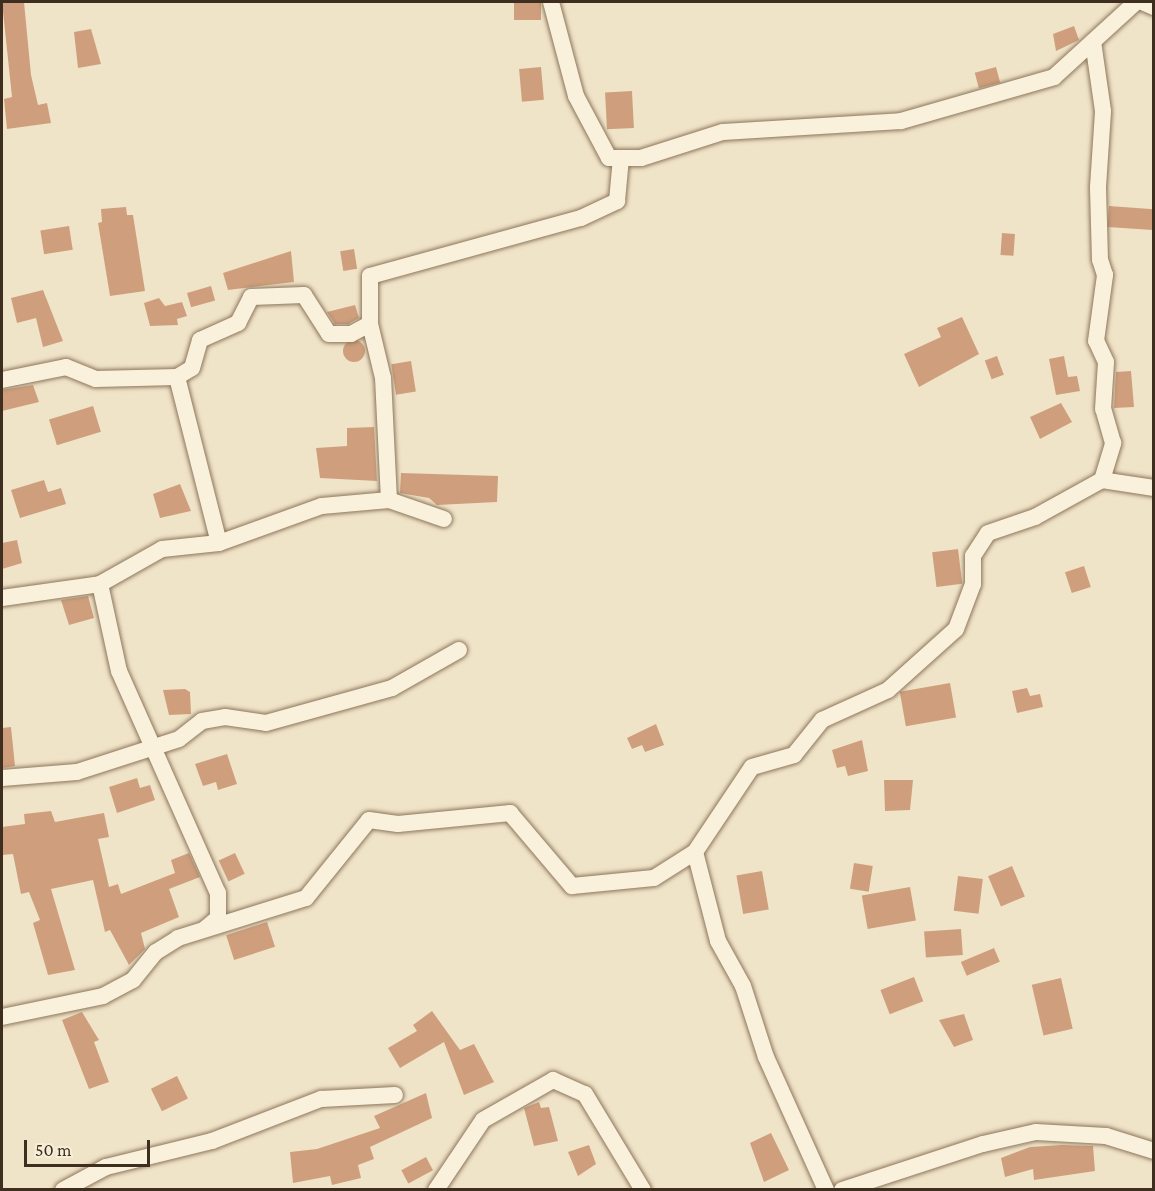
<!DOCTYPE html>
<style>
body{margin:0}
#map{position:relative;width:1155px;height:1191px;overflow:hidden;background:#f0e4c8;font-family:"Crimson Pro",serif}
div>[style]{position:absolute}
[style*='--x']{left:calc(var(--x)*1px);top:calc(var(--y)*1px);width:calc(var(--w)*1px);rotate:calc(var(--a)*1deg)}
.building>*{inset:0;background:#cf9f7d;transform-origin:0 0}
.round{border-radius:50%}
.roads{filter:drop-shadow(0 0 2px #8d765c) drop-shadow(0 0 2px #8d765c)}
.minor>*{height:16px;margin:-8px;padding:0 8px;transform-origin:8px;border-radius:8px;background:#faf1dc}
span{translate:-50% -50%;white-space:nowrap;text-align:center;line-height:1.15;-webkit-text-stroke:5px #f7eed8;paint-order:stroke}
.frame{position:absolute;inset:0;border:3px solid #3d2e20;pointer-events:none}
.scale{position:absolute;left:24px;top:1140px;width:126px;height:27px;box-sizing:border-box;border:3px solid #3d2e20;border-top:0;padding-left:8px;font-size:18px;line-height:21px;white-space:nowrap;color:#3d2e20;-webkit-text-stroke:4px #f7eed8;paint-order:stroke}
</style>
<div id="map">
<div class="building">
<div style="clip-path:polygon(2px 2px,24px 2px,31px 75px,38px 105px,47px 103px,51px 123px,7px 129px,4px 99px,12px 97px)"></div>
<div style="left:514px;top:2px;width:27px;height:18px"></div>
<div style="clip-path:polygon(1074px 26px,1079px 40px,1056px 51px,1053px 34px)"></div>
<div style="clip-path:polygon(91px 29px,101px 64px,78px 68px,74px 32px)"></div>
<div style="left:541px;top:67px;width:33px;height:22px;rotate:85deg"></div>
<div style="left:996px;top:67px;width:16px;height:22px;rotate:75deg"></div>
<div style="left:632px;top:91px;width:37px;height:27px;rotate:87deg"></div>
<div style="left:1109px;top:206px;width:45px;height:21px;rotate:4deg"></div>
<div style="clip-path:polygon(126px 207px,127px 215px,133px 215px,145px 291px,110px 296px,98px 223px,102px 222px,101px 209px)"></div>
<div style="left:69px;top:226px;width:24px;height:29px;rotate:81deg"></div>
<div style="left:1002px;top:233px;width:13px;height:22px;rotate:4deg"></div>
<div style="left:354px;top:249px;width:20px;height:14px;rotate:81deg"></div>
<div style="clip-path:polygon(291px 251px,294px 282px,228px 290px,223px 273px)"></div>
<div style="left:211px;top:286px;width:15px;height:25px;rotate:74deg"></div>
<div style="clip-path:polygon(43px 290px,63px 341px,43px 347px,36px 318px,17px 323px,11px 298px)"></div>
<div style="clip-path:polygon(159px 298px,165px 306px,182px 302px,187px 316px,177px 319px,178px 325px,150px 326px,144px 303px)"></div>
<div style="clip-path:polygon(355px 305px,359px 318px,348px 324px,335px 324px,327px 312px)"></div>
<div style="clip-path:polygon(962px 317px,979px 354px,919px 387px,904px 354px,941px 337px,937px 328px)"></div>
<div class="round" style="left:343px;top:340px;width:22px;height:22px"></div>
<div style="left:997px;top:356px;width:20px;height:13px;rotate:70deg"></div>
<div style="clip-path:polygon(1064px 356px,1068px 377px,1077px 376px,1080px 391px,1056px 395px,1049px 359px)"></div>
<div style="left:411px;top:361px;width:31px;height:20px;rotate:81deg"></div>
<div style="clip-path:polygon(1131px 371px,1134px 407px,1114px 408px,1116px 372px)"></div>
<div style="clip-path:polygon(33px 385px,39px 402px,2px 411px,2px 390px)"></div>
<div style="clip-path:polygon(1061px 403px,1072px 422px,1040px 439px,1030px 417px)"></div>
<div style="left:93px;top:406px;width:27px;height:46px;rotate:73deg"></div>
<div style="clip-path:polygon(374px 427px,377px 481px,320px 478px,316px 448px,347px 446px,347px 428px)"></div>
<div style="clip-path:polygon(401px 473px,498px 476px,497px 502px,437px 505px,429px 498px,400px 493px)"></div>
<div style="clip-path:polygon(44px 480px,48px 492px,61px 488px,66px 504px,20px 518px,11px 490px)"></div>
<div style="clip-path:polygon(180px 484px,191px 511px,160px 518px,153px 494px)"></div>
<div style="clip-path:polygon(17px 540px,22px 563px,2px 569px,2px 543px)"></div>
<div style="left:958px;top:549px;width:35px;height:26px;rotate:83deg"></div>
<div style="left:1084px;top:566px;width:22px;height:20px;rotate:72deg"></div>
<div style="clip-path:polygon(88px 596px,94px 618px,69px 625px,61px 600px)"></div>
<div style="left:950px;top:683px;width:35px;height:51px;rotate:80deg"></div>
<div style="clip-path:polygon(1027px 688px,1030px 696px,1040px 694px,1043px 707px,1017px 713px,1012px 691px)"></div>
<div style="clip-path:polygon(185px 689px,190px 692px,191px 714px,169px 715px,163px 690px)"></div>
<div style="clip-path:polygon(656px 724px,664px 745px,645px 752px,642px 745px,632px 749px,627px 738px)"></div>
<div style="clip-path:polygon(11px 727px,15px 766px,2px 768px,2px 728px)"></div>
<div style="clip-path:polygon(862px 740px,868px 771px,848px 776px,845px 766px,837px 768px,832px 750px)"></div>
<div style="clip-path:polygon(227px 754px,237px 784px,218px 790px,216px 782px,203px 786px,195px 764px)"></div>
<div style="clip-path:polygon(137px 778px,140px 788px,150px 785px,155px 800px,117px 813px,109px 787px)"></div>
<div style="clip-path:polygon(884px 780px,913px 780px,910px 810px,885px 811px)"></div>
<div style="clip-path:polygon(51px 811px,55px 822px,104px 813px,109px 837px,98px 839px,109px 887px,118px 884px,121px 894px,175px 873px,171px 860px,189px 853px,200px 877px,169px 889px,179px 917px,141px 933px,145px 949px,129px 965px,110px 930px,105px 932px,93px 880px,51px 889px,75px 970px,48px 975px,33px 923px,40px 920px,29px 892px,21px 894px,13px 854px,2px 855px,2px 827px,25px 824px,24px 814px)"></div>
<div style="left:235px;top:853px;width:23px;height:18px;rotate:65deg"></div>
<div style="left:854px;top:863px;width:19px;height:26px;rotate:9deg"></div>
<div style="left:1012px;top:866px;width:33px;height:26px;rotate:67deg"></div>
<div style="left:762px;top:871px;width:39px;height:26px;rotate:80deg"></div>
<div style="left:958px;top:876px;width:25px;height:35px;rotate:7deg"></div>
<div style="left:910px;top:887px;width:34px;height:49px;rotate:80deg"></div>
<div style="left:267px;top:922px;width:26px;height:43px;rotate:72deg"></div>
<div style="left:961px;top:929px;width:26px;height:37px;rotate:86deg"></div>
<div style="left:994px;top:948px;width:15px;height:36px;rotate:67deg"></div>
<div style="left:914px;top:977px;width:26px;height:36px;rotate:69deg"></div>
<div style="left:1061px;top:978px;width:52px;height:30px;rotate:77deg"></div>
<div style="clip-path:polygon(432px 1011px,460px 1050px,474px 1044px,494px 1082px,464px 1095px,444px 1042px,400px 1068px,388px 1048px,417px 1031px,413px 1025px)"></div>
<div style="clip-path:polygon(82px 1012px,99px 1040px,94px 1042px,109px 1082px,89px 1089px,62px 1020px)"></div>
<div style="clip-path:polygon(964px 1014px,973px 1040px,954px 1047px,939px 1020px)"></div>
<div style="left:177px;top:1076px;width:25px;height:29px;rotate:64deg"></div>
<div style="clip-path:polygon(426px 1093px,432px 1118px,370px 1147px,374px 1159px,358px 1165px,361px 1178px,332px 1185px,330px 1176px,293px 1183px,290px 1152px,317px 1149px,380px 1128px,374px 1116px)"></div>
<div style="clip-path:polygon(539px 1102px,541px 1108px,549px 1107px,558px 1141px,534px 1146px,524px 1108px)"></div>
<div style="clip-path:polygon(771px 1133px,789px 1170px,764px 1182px,750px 1143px)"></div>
<div style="clip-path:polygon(589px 1145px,596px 1164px,578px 1176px,568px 1152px)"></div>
<div style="clip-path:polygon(1062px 1145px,1093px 1146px,1095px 1171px,1034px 1180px,1033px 1169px,1005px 1177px,1001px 1158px,1030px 1147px)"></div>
<div style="left:426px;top:1157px;width:15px;height:28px;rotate:62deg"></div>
</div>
<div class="roads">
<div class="minor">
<div style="--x:551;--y:2;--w:97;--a:75.1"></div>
<div style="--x:576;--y:96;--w:70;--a:62"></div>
<div style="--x:609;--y:158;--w:32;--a:0"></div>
<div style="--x:641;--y:158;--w:86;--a:-17.6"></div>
<div style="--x:723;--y:132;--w:178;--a:-3.5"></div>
<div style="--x:901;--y:121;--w:159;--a:-16"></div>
<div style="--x:1054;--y:77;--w:111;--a:-42.4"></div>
<div style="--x:1142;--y:2;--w:13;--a:23"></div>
<div style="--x:2;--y:380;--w:65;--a:-11.5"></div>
<div style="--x:66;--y:367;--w:32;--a:22"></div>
<div style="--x:96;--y:379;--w:81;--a:-1.4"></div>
<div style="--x:1102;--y:480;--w:53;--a:8.7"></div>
<div style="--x:389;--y:500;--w:122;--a:-92.8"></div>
<div style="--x:383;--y:378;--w:56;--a:-103.5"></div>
<div style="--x:370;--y:324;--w:48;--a:-90"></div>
<div style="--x:370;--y:276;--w:219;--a:-15.4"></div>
<div style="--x:581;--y:218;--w:40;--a:-25"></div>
<div style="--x:617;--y:201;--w:43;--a:-84.7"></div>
<div style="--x:219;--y:543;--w:171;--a:-104.2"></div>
<div style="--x:177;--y:377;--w:17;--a:-31"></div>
<div style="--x:192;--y:368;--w:29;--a:-74"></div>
<div style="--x:200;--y:340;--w:42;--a:-24.1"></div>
<div style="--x:238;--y:323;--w:29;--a:-63"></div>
<div style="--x:251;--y:297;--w:53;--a:-2.2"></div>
<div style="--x:304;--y:295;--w:46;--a:57.3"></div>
<div style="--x:329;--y:334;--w:22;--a:0"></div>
<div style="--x:351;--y:334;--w:21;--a:-28"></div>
<div style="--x:100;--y:584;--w:89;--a:77.7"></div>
<div style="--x:119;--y:671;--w:243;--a:66"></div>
<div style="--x:218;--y:893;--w:25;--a:90"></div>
<div style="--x:218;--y:918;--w:17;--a:140"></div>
<div style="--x:2;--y:598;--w:99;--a:-8.1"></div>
<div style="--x:100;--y:584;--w:71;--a:-29.4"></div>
<div style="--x:162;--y:549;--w:57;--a:-6"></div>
<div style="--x:219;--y:543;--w:109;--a:-19.8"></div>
<div style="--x:322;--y:506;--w:67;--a:-5.1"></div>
<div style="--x:389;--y:500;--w:58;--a:19.1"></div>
<div style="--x:2;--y:778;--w:75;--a:-4.6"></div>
<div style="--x:77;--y:772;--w:107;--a:-17.9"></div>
<div style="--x:179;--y:739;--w:29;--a:-38"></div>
<div style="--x:202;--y:721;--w:23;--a:-10"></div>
<div style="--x:225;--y:717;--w:41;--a:8.3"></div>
<div style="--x:266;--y:723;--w:131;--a:-15.5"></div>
<div style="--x:392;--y:688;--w:77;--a:-29.6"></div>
<div style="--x:695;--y:852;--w:92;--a:75.5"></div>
<div style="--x:718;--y:941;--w:51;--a:60.9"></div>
<div style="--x:743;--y:986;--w:75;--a:72.1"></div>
<div style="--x:766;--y:1057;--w:146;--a:65.7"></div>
<div style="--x:2;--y:1017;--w:103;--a:-11.7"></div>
<div style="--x:103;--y:996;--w:34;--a:-28"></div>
<div style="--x:133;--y:980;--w:36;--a:-51"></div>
<div style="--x:156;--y:952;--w:26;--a:-32"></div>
<div style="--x:178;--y:938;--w:134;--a:-17.4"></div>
<div style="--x:306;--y:898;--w:100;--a:-51.1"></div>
<div style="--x:369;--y:820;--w:29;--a:8"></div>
<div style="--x:398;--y:824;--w:113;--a:-5.6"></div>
<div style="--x:510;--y:813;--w:96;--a:49.7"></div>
<div style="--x:572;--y:886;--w:82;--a:-5.6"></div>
<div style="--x:654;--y:878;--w:49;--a:-32.4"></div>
<div style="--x:695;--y:852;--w:102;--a:-56.2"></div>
<div style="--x:752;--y:767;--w:44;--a:-15.9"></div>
<div style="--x:794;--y:755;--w:45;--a:-51.3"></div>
<div style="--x:822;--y:720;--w:72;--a:-24.4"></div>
<div style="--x:888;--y:690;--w:91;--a:-41.9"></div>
<div style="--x:956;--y:629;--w:48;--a:-69.3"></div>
<div style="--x:973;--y:584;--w:28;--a:-90"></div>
<div style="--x:973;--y:556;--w:27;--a:-57"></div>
<div style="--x:988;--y:533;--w:50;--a:-18.8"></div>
<div style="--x:1035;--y:517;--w:77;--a:-28.9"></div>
<div style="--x:1102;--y:480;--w:39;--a:-73"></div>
<div style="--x:1113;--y:443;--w:35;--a:-106"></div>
<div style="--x:1103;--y:409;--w:47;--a:-86.3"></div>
<div style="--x:1106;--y:362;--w:23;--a:-115"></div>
<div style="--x:1096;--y:341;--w:67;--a:-82.2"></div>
<div style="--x:1105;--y:275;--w:16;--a:-108"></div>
<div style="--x:1100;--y:260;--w:73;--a:-91.6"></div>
<div style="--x:1098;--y:187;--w:76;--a:-86.2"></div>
<div style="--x:1103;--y:111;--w:70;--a:-98.2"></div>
<div style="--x:63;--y:1190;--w:49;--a:-28.1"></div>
<div style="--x:106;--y:1167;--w:109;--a:-13.8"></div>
<div style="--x:212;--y:1141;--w:117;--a:-21.1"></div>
<div style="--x:321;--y:1099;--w:74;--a:-3.1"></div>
<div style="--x:436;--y:1190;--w:84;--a:-56.1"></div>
<div style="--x:483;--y:1120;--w:81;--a:-29.7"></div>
<div style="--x:553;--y:1080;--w:35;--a:24"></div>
<div style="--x:585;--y:1094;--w:112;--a:58.9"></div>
<div style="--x:842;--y:1190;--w:148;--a:-18.1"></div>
<div style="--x:983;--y:1144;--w:54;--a:-12.8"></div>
<div style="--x:1036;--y:1132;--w:70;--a:3.3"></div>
<div style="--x:1106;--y:1136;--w:50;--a:17.4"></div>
</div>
</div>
<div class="frame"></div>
<div class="scale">50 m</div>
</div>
